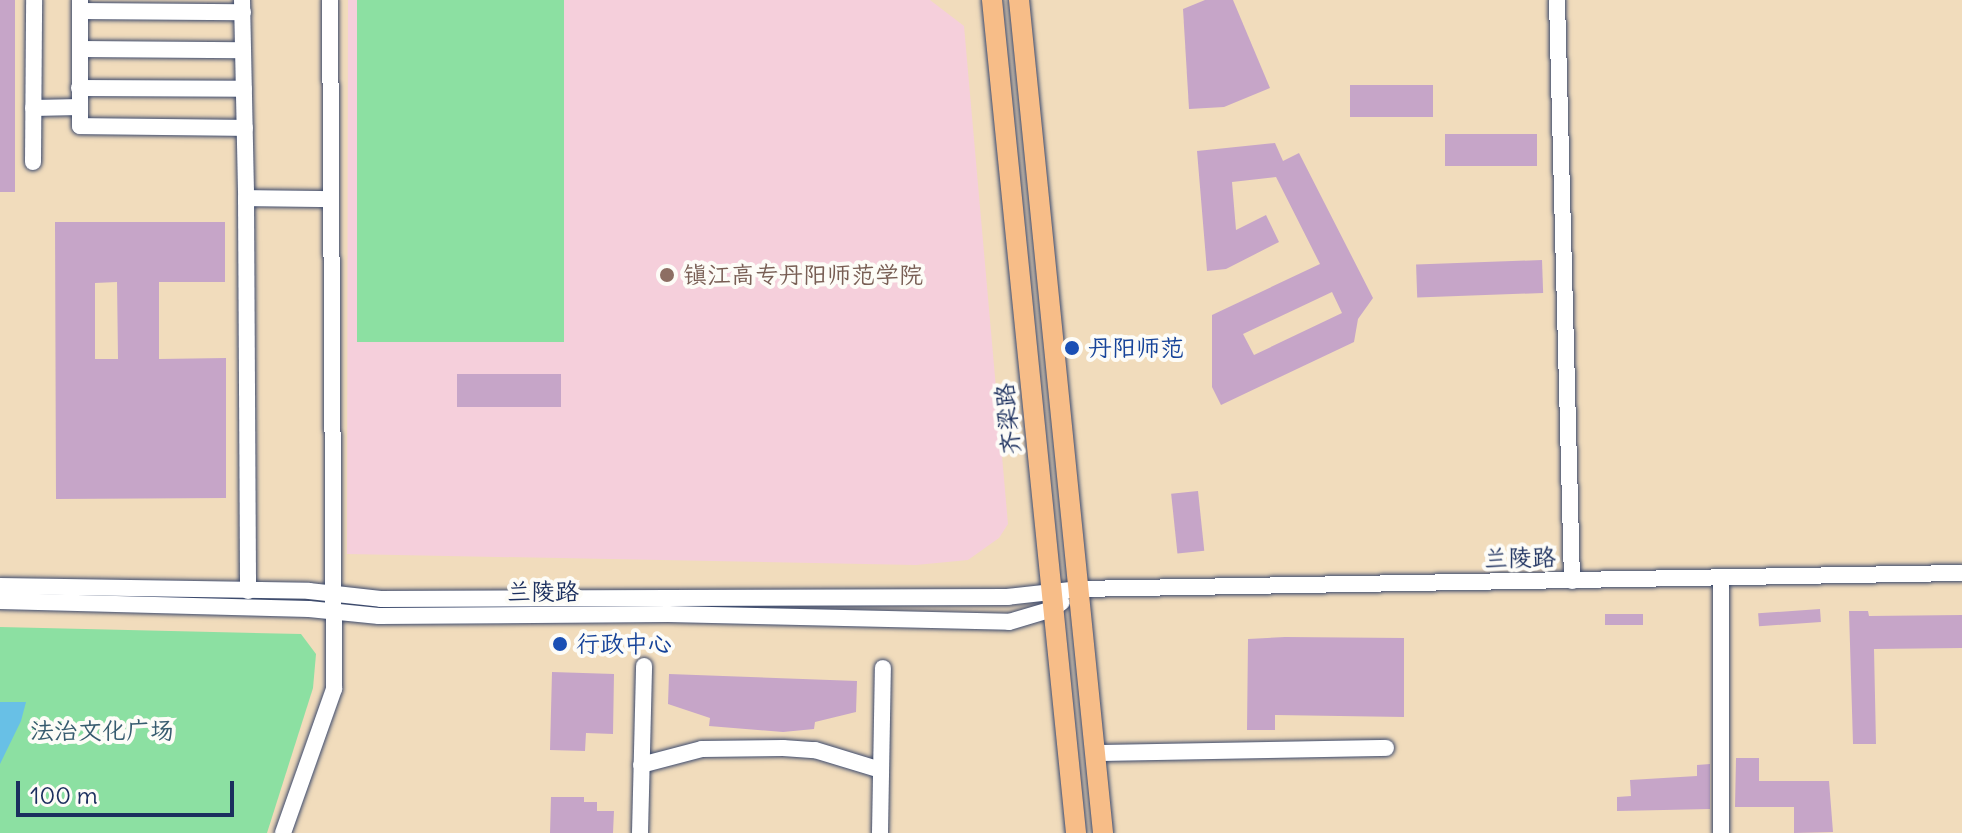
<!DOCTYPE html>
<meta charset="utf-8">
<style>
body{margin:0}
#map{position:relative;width:1962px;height:833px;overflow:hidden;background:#f1dcbc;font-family:Delius,"LXGW WenKai TC",sans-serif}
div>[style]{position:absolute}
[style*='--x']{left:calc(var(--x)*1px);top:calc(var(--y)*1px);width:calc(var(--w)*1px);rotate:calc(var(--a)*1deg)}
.built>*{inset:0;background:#f5cfdb}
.green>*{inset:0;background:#8ce0a2;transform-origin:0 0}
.water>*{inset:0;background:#68c0e6}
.building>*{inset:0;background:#c6a5c8;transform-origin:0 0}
.roads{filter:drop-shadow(0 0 2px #3b496c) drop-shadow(0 0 2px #3b496c)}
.minor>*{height:16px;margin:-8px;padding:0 8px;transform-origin:8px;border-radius:8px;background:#fff}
.major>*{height:20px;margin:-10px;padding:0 10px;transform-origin:10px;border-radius:10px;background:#f7bd88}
.dots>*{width:22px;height:22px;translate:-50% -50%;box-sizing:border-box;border:4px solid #fdfcf7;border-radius:50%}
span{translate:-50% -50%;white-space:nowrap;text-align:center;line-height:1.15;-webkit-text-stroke:8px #fdfcf7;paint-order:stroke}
.education-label{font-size:24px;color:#785e54}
.left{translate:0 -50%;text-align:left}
.transit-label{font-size:24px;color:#164399}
.street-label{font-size:24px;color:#1b2f5e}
.park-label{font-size:24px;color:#375b6f}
.scale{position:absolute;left:16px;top:781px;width:218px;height:36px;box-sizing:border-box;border:4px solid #1b2f5e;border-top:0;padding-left:10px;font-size:24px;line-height:28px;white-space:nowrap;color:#1b2f5e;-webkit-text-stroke:6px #fdfcf7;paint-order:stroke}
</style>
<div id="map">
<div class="built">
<div style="clip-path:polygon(348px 0,930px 0,964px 26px,1008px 524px,999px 538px,968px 560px,916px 565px,347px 554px)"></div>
</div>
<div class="green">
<div style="left:357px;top:0;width:207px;height:342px"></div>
<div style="clip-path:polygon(0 627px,301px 634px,316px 654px,313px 688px,267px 833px,0 833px)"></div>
</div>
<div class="water">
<div style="clip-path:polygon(0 702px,26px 702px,21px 721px,0 764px)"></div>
</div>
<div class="building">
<div style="left:0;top:0;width:15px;height:192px"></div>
<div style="clip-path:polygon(1205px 0,1233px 0,1270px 88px,1224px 107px,1189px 109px,1183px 9px)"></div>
<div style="left:1433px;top:85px;width:32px;height:83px;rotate:90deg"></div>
<div style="left:1445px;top:134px;width:92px;height:32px"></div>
<div style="clip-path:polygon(evenodd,1275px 143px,1283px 161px,1299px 153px,1373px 298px,1358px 319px,1354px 342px,1221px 405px,1212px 387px,1212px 315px,1320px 264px,1276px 177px,1232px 182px,1236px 230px,1266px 215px,1279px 242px,1226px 269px,1207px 271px,1197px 151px,1275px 143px,1332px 292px,1342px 313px,1254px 355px,1243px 334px,1332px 292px)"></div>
<div style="clip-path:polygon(evenodd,55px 222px,225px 222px,225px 282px,159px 282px,159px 359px,226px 358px,226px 498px,56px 499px,55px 222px,117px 282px,118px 359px,95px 359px,95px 283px,117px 282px)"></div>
<div style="left:1542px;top:260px;width:33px;height:126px;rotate:88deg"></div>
<div style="left:457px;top:374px;width:104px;height:33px"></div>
<div style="left:1198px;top:491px;width:60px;height:27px;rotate:84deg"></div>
<div style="left:1820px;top:609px;width:13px;height:62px;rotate:86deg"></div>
<div style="clip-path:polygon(1849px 611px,1868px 611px,1869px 616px,1962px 615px,1962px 648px,1874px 649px,1876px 744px,1853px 744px)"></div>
<div style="left:1605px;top:614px;width:38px;height:11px"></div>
<div style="clip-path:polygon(1285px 637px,1404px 638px,1404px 717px,1275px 715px,1275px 730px,1247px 730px,1248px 639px)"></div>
<div style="clip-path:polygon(552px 672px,614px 674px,613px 734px,586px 733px,585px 751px,550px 750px)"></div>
<div style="clip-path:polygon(669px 674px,857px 681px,856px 712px,815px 722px,814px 729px,783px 732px,709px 726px,710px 718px,668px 704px)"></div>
<div style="clip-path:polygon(1736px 758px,1759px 758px,1759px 781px,1829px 781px,1833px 832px,1794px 833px,1794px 807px,1735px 807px)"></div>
<div style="clip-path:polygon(1710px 764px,1710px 809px,1617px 811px,1617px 797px,1631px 796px,1630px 780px,1697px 776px,1697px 765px)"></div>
<div style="clip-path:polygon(551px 797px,584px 797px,584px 802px,597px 802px,597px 811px,614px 811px,613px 833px,550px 833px)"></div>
</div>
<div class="roads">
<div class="minor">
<div style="--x:80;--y:0;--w:126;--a:90"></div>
<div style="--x:80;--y:126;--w:165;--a:0.7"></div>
<div style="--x:242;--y:0;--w:198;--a:88.8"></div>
<div style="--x:246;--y:198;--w:85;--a:0.7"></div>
<div style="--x:1557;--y:0;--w:581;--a:88.52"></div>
<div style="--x:80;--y:11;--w:163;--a:0.4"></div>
<div style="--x:80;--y:49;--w:163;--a:0.4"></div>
<div style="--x:79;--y:88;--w:165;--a:0.3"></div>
<div style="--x:33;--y:108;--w:47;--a:-1.2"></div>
<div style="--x:33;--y:162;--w:162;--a:-89.6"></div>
<div style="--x:246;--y:198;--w:393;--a:89.7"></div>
<div style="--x:0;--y:586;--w:309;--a:0.9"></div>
<div style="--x:309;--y:591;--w:72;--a:6.3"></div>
<div style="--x:381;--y:599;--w:626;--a:-0.18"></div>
<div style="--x:1007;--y:597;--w:71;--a:-6.4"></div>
<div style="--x:1078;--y:589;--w:884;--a:-1.04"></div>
<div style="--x:0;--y:601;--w:309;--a:1.5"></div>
<div style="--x:309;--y:609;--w:70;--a:5.7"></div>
<div style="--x:379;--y:616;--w:289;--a:-0.4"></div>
<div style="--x:668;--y:614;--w:341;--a:1.3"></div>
<div style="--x:1009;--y:622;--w:46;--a:-16.5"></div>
<div style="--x:1053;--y:609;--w:11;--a:-38"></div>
<div style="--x:1095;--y:753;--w:291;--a:-1"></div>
<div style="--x:641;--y:765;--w:63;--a:-14.7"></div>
<div style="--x:702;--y:749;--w:81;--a:-0.7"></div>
<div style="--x:783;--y:748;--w:32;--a:4"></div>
<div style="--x:815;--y:750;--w:69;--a:16.9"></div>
<div style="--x:283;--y:833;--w:153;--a:-70.5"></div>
<div style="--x:334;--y:689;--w:689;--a:-90.33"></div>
<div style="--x:640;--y:833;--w:167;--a:-88.6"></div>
<div style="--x:880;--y:833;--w:165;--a:-89"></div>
<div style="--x:1721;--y:833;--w:255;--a:-90"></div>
</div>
<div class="major">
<div style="--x:992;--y:0;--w:837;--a:84.24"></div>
<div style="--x:1019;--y:0;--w:837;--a:84.24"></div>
</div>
</div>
<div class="dots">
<div style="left:667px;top:275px;background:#8d6e63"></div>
<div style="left:1072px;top:348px;background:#1a4fb4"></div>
<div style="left:560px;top:644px;background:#1a4fb4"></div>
</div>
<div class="education-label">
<span class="left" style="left:683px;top:275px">镇江高专丹阳师范学院</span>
</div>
<div class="transit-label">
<span class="left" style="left:1088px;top:348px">丹阳师范</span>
<span class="left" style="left:576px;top:644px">行政中心</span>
</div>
<div class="street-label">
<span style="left:1008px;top:419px;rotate:-96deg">齐梁路</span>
<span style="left:1520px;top:558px;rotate:-1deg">兰陵路</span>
<span style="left:543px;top:592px">兰陵路</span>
</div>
<div class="park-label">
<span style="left:102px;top:731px">法治文化广场</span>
</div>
<div class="scale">100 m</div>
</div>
